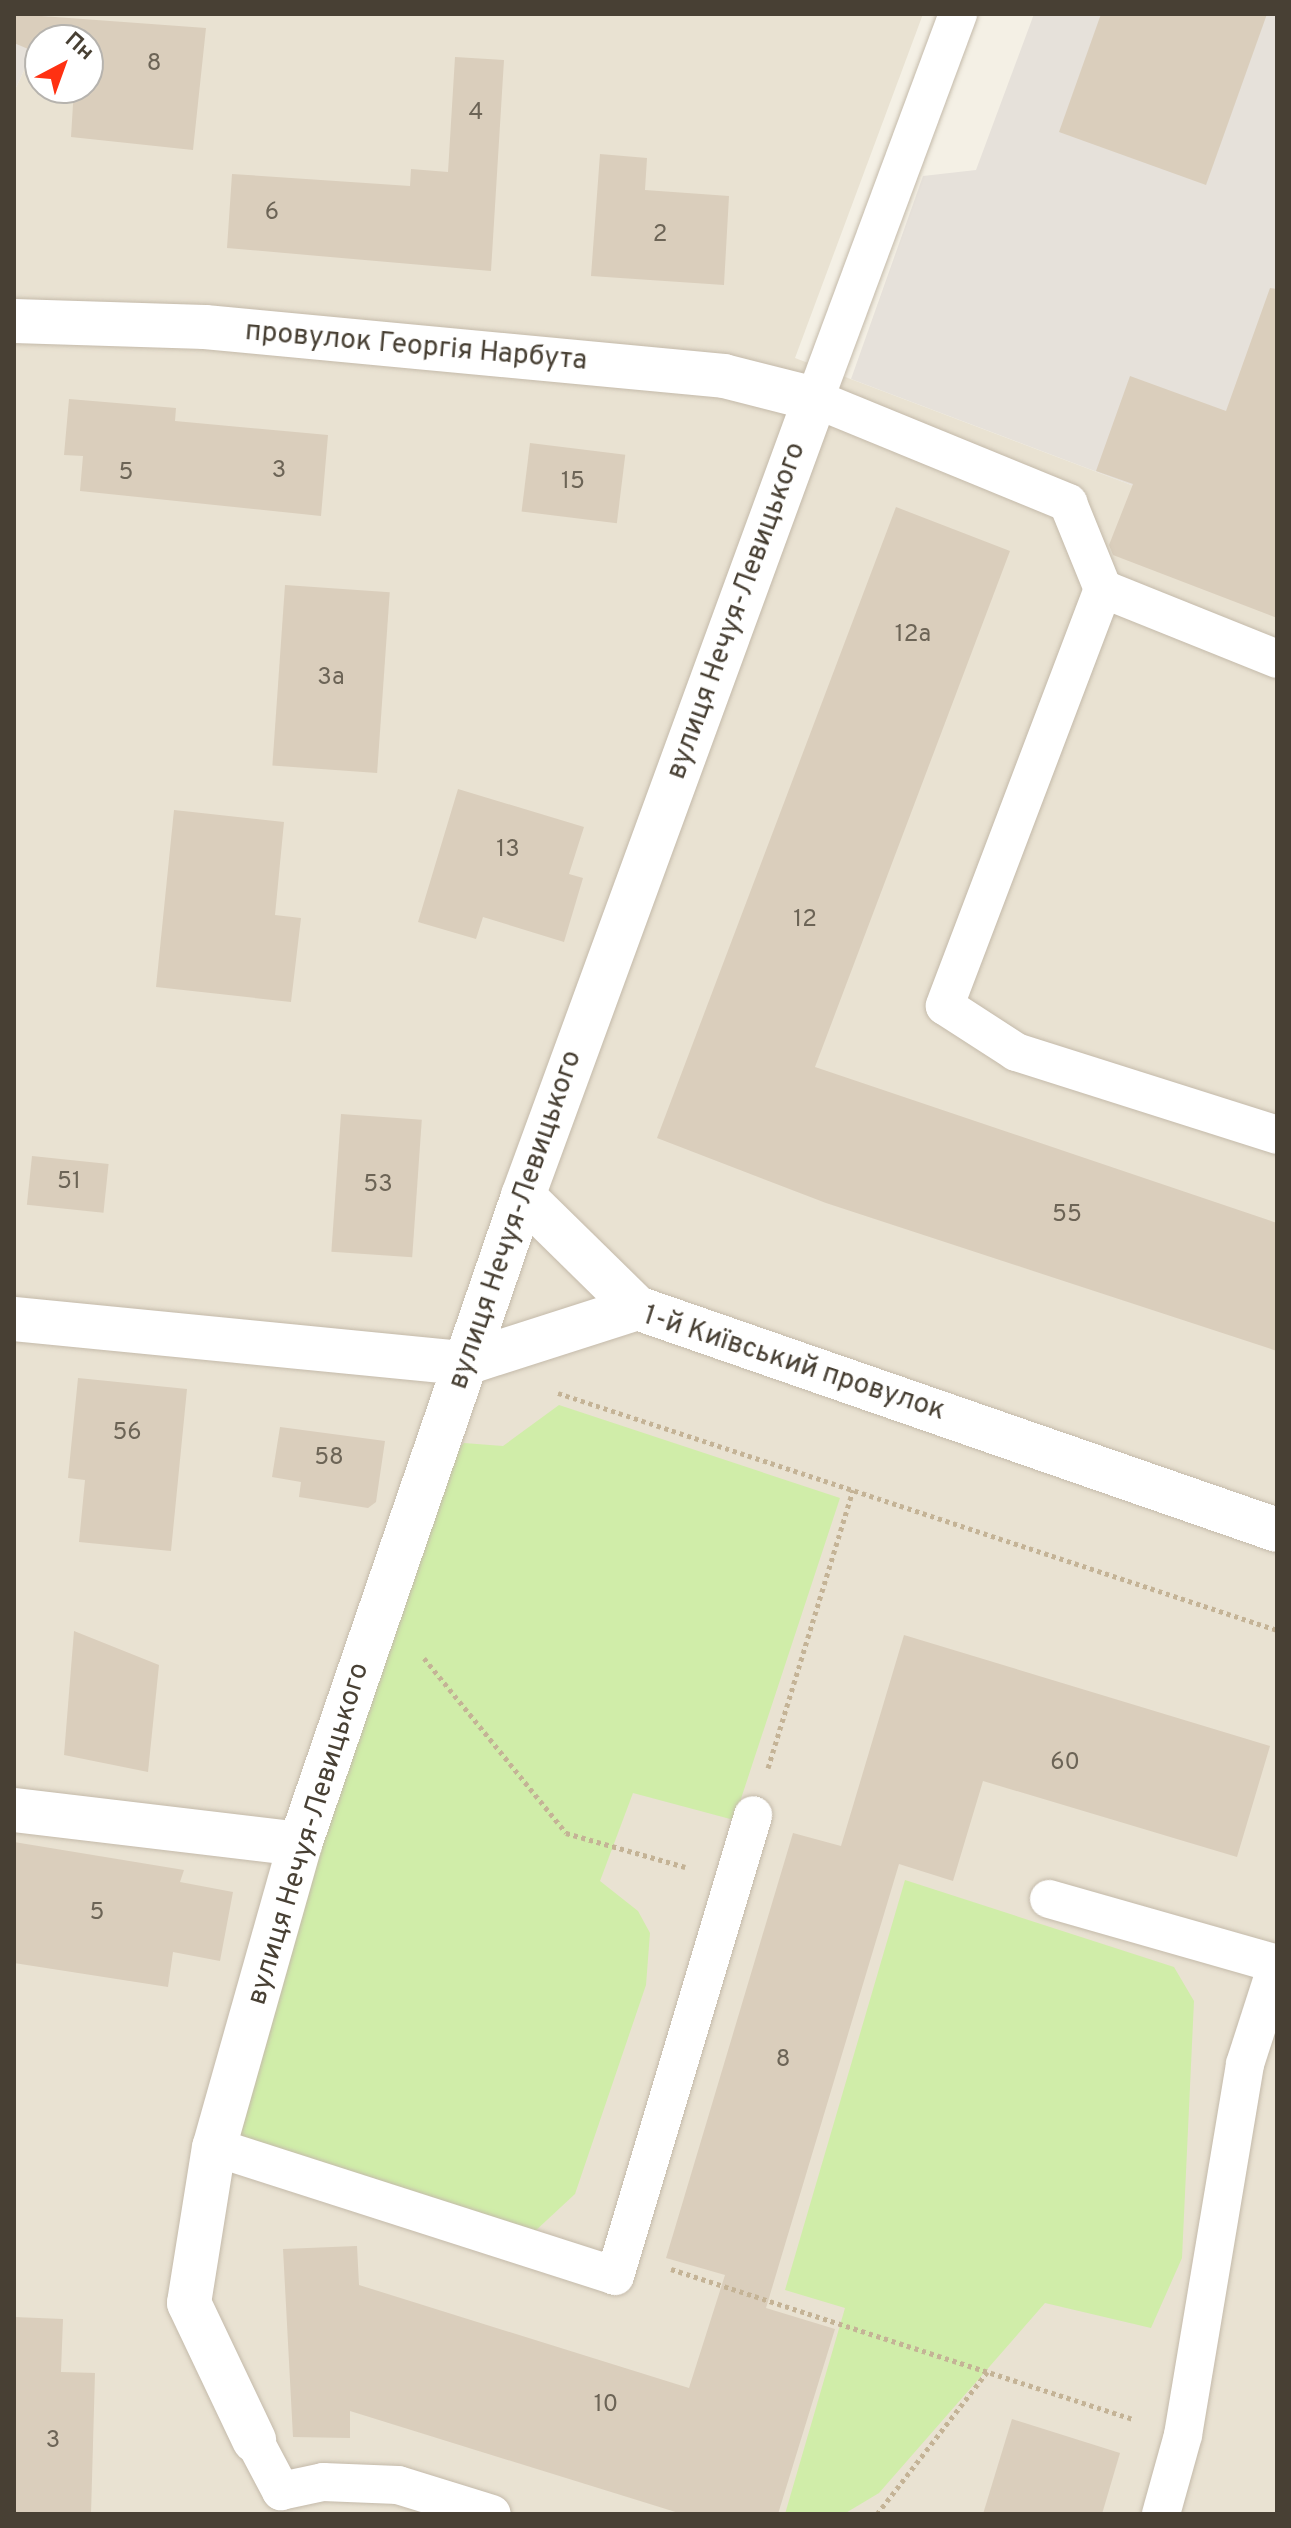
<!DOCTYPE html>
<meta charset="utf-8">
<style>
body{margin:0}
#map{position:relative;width:1291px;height:2528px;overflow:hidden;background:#f4f0e5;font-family:Overpass,sans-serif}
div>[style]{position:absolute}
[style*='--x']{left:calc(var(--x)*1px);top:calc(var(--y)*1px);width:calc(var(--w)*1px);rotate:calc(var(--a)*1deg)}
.residential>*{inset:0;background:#e9e2d2}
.industrial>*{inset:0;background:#e6e1da}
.green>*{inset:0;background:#d0eda9}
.building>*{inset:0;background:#dacebc;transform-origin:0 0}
.path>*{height:5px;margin-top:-2.5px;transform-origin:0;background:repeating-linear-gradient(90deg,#c4b396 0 4px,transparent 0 8px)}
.roads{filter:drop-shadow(0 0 2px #c4baaa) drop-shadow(0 0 2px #c4baaa)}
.lane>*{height:38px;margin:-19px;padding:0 19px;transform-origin:19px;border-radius:19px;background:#fff}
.street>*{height:44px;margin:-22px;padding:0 22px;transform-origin:22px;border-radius:22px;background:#fff}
span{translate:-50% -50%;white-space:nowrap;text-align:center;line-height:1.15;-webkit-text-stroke:7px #fff;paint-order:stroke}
.number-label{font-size:24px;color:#6c6456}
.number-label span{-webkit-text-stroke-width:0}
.street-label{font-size:28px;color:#484034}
.frame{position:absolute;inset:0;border:16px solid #484034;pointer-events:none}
.north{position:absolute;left:24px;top:24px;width:80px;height:80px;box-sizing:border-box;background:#fff;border:2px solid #b6b3ae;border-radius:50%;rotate:41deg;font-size:22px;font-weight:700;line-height:32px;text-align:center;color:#484034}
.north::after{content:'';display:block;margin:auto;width:28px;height:36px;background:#ff3112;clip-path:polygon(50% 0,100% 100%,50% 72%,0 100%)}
</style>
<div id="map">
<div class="residential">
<div style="clip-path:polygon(evenodd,50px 14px,923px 14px,795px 358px,1277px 540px,1277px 2514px,14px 2514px,14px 92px,50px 14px,40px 40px,88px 40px,88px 88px,40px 88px,40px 40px)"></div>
</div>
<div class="industrial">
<div style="clip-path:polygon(14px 14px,50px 14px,14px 92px)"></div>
<div style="clip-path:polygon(1034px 14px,1277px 14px,1277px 540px,851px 379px,923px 176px,976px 170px)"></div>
</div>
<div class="green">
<div style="clip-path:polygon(559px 1405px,840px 1498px,734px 1820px,633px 1793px,600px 1881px,638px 1911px,650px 1933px,646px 1985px,575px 2194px,533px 2233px,249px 2150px,239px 2134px,313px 1848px,450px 1457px,464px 1443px,503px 1446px)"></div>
<div style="clip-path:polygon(905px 1880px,1174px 1967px,1194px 2001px,1182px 2258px,1151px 2328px,1045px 2303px,879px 2493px,844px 2514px,785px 2514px,845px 2308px,785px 2290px)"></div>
</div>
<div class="building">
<div style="clip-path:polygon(14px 14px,206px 28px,193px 150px,71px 137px,74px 88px,88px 88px,88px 40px,40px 40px,40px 54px,14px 43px)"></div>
<div style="clip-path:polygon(1101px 14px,1267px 14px,1206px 185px,1059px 132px)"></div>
<div style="clip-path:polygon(455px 57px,504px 60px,491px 271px,227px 248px,232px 174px,410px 186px,411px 169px,448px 172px)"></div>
<div style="clip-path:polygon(600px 154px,647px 158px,645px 190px,729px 196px,724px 285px,591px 276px)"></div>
<div style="clip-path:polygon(1270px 288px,1277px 289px,1277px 618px,1113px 555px,1109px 545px,1133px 484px,1096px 471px,1130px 376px,1226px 411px)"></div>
<div style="clip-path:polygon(69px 399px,176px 408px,175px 421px,328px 435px,321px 516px,80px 491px,83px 456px,64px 455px)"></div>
<div style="left:530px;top:443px;width:96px;height:69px;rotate:7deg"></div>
<div style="clip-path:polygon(896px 507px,1010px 551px,815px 1067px,1277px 1223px,1277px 1351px,826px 1203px,657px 1138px)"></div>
<div style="left:285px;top:585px;width:105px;height:181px;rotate:4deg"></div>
<div style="clip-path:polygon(458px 789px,584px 827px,569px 874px,583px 878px,564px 942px,483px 917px,476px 939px,418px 922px)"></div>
<div style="clip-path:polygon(174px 810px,284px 822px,275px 915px,301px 918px,291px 1002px,156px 987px)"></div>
<div style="left:341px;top:1114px;width:81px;height:138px;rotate:4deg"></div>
<div style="left:32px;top:1156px;width:77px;height:49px;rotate:6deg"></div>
<div style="clip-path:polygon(78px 1378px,187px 1389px,171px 1551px,79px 1542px,85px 1480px,68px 1478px)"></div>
<div style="clip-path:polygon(280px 1427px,385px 1441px,376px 1502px,368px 1508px,299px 1497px,301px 1482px,272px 1477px)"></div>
<div style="clip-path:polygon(74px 1631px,159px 1665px,148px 1772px,64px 1755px)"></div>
<div style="clip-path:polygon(904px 1635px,1270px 1746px,1237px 1857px,983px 1781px,953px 1881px,899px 1864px,766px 2308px,835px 2329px,778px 2514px,682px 2514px,350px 2411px,350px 2438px,293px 2437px,283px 2249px,357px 2246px,359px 2285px,689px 2388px,725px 2275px,666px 2258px,793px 1833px,841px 1846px)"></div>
<div style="clip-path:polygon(14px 1842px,184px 1870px,180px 1882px,233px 1892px,220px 1961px,173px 1952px,168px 1987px,14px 1963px)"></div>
<div style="clip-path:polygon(14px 2317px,63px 2319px,61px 2372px,95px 2373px,91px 2514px,14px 2514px)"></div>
<div style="clip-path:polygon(1012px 2419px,1120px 2453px,1102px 2514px,983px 2514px)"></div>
</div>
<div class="path">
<div style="--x:558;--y:1393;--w:757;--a:18.24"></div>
<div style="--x:424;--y:1658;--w:225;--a:50.9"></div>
<div style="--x:566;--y:1833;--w:124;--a:15.9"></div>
<div style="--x:768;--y:1768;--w:291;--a:-73"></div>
<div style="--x:671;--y:2269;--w:486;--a:18"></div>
<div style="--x:877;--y:2514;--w:180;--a:-52.2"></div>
</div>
<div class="roads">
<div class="lane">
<div style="--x:958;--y:14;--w:411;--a:110.4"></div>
<div style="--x:815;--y:399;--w:274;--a:22.3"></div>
<div style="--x:1068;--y:503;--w:93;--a:67.9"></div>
<div style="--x:1103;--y:589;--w:446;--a:110.8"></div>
<div style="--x:945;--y:1006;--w:85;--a:32.9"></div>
<div style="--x:1016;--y:1052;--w:274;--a:17.6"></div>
<div style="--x:1103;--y:589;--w:188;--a:21.9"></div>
<div style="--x:1049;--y:1899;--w:237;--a:15.9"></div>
<div style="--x:214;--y:2147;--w:421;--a:17.8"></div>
<div style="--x:615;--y:2276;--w:481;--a:-73.3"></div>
<div style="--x:254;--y:2440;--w:58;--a:62.1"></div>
<div style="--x:281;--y:2491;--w:43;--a:-12.1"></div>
<div style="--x:323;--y:2482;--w:75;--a:2.3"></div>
<div style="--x:398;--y:2485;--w:98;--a:17.1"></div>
<div style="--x:1161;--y:2514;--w:82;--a:-74.4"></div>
<div style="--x:1183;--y:2435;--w:376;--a:-80.5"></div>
<div style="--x:1245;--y:2064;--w:104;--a:-72.1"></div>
</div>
<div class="street">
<div style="--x:14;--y:321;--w:191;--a:1.8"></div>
<div style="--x:205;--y:327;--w:521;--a:5.39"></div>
<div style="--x:724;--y:376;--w:94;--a:14.2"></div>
<div style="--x:815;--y:399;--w:849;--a:110.12"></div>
<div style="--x:523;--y:1196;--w:685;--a:108.99"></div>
<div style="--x:300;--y:1844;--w:315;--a:105.8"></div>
<div style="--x:214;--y:2147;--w:158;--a:99.1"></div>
<div style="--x:189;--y:2303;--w:152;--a:64.6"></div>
<div style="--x:523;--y:1196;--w:160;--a:44.5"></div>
<div style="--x:14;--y:1319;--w:454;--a:5.6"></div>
<div style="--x:466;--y:1363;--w:180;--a:-17.8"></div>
<div style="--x:637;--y:1308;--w:677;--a:19.13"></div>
<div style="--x:14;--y:1810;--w:288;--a:6.8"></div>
</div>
</div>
<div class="number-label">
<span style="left:154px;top:65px">8</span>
<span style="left:476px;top:114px">4</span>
<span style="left:272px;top:214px">6</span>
<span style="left:660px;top:236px">2</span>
<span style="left:279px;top:472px">3</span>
<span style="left:126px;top:474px">5</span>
<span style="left:573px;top:483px">15</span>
<span style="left:913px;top:636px">12а</span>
<span style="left:331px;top:679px">3а</span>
<span style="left:508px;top:851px">13</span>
<span style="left:805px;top:921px">12</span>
<span style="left:69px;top:1183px">51</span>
<span style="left:378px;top:1186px">53</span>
<span style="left:1067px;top:1216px">55</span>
<span style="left:127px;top:1434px">56</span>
<span style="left:329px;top:1459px">58</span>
<span style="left:1065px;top:1764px">60</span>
<span style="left:97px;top:1914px">5</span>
<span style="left:783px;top:2061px">8</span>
<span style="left:606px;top:2406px">10</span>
<span style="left:53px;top:2442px">3</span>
</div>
<div class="street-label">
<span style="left:416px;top:347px;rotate:5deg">провулок Георгія Нарбута</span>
<span style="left:737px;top:611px;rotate:-70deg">вулиця Нечуя-Левицького</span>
<span style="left:516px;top:1220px;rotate:-71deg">вулиця Нечуя-Левицького</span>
<span style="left:794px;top:1364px;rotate:18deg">1-й Київський провулок</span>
<span style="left:309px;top:1834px;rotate:-73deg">вулиця Нечуя-Левицького</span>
</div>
<div class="frame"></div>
<div class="north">Пн</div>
</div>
